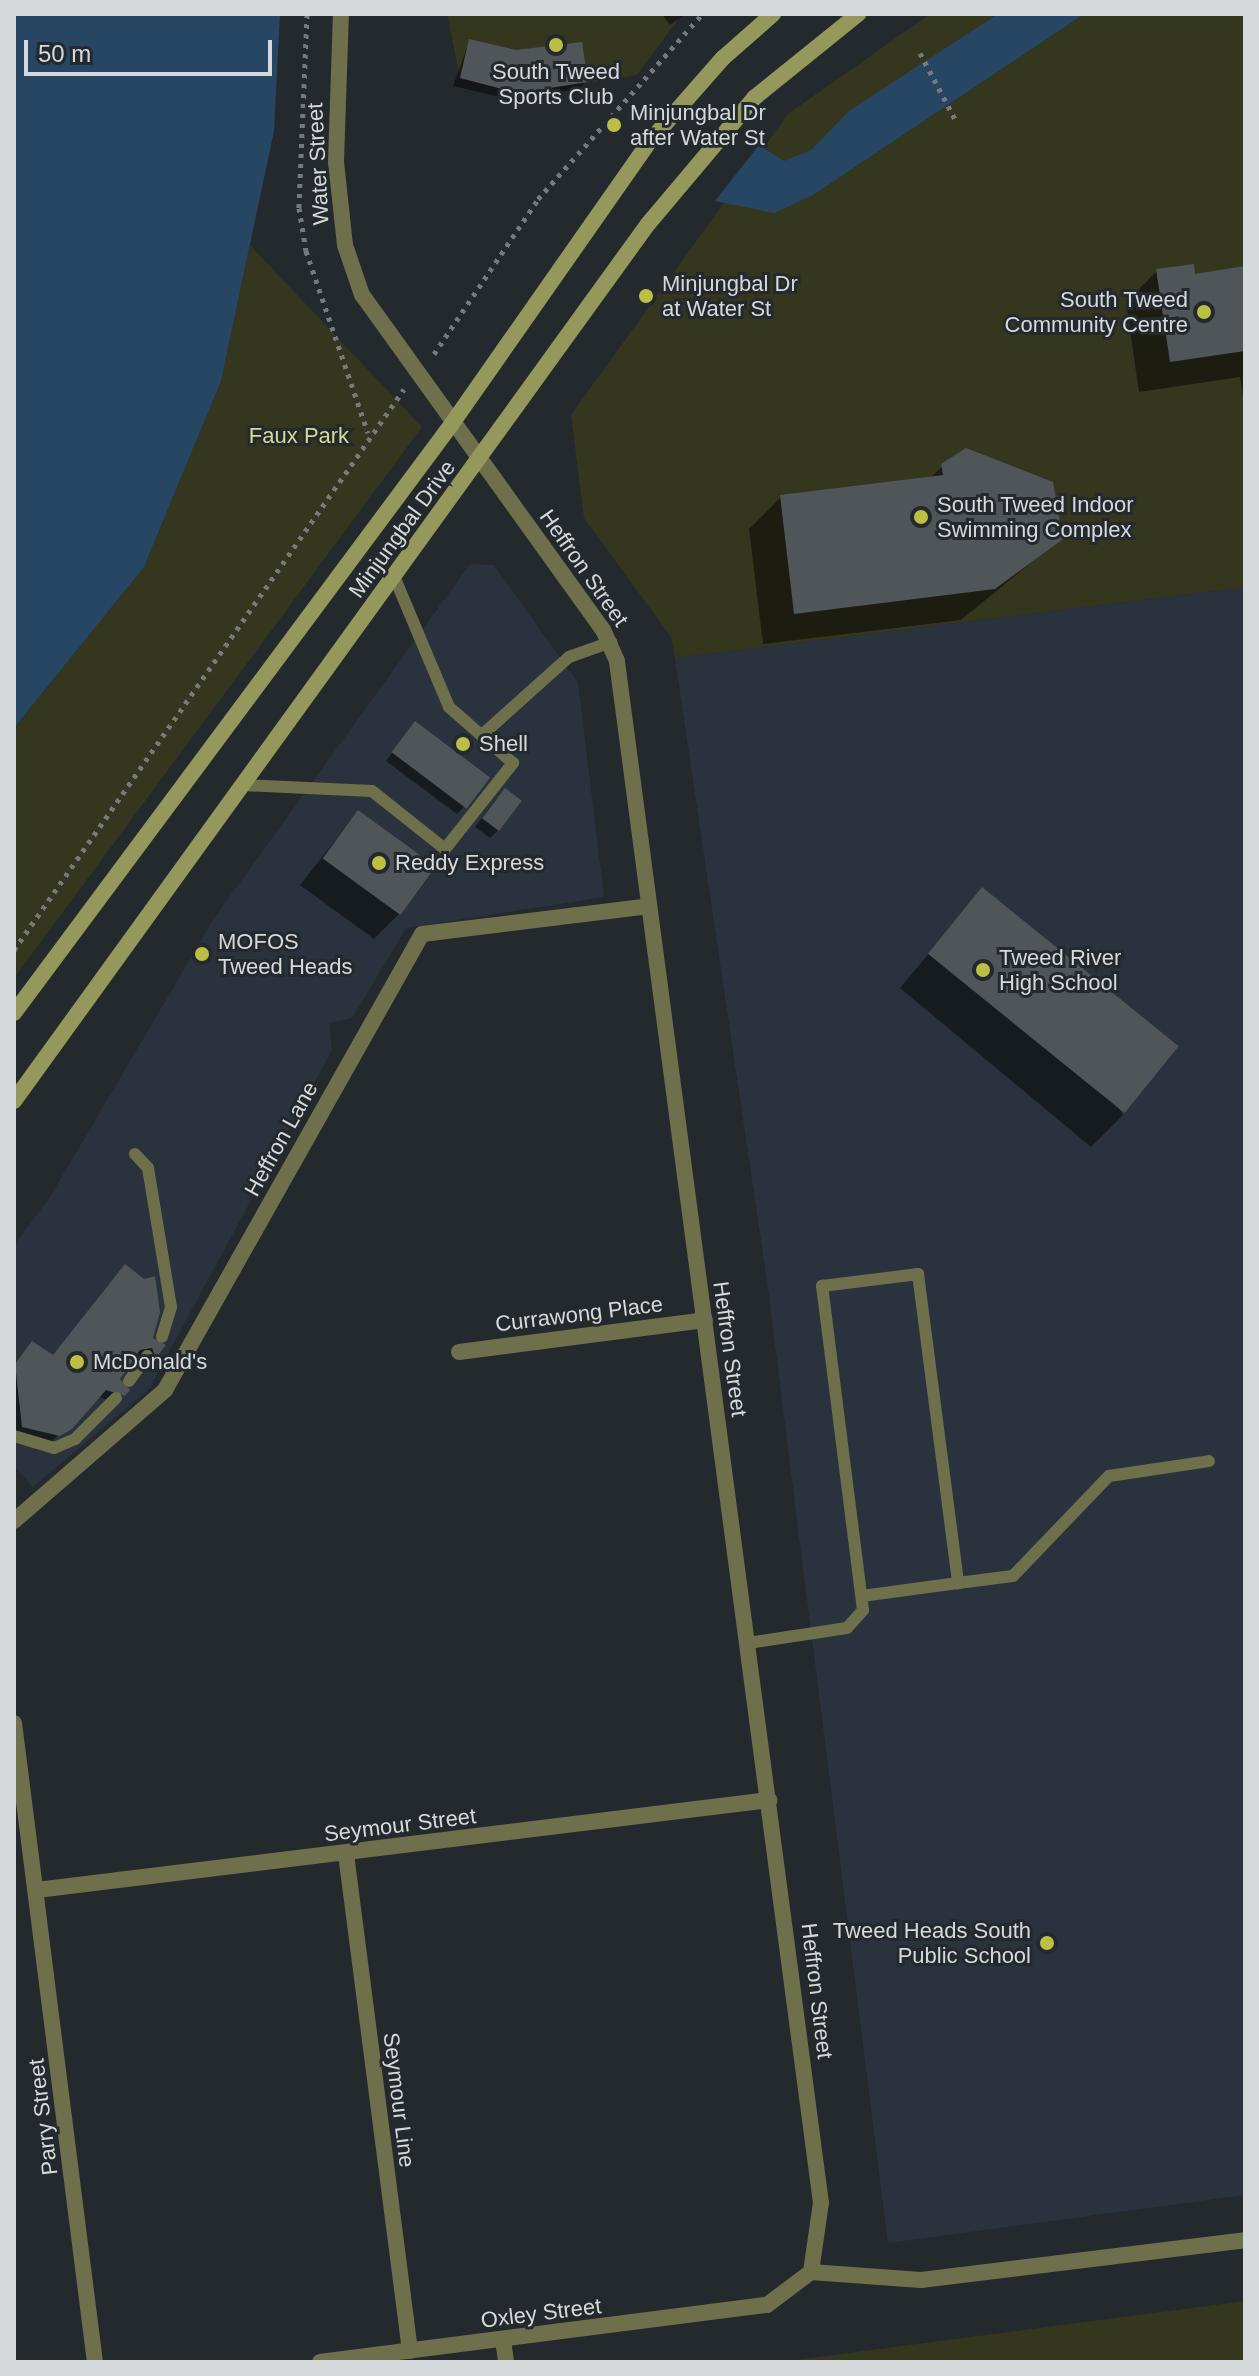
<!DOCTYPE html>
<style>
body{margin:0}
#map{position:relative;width:1259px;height:2376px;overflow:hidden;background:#24292e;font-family:Arial,sans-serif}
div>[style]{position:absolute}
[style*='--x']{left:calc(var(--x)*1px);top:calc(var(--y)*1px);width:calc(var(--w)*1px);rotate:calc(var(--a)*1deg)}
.built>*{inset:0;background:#2a333d}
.green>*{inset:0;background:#35361e}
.water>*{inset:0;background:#274664}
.shadow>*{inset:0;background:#0007}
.building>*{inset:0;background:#50555a;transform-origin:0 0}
.path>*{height:5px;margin-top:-2.5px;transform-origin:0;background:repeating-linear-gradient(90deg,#767a7e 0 4px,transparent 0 10px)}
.service>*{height:12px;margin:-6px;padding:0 6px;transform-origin:6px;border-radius:6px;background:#6d704a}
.minor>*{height:16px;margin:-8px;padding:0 8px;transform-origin:8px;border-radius:8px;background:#6d704a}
.secondary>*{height:16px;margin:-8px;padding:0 8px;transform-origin:8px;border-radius:8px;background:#94985a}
.dots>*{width:22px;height:22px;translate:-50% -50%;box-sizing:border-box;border:4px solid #24292e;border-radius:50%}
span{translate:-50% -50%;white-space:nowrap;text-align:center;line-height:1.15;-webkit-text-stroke:6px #24292e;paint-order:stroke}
.poi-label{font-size:22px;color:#d6d9dc}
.left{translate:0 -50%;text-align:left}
.right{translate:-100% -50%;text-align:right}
.street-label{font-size:22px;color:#d6d9dc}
.park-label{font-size:22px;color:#d6da92}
.frame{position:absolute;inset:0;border:16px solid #d6d9dc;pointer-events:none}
.scale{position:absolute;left:24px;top:40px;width:248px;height:36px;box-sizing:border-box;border:4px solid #d6d9dc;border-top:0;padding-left:10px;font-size:24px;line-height:28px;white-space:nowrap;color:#d6d9dc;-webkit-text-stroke:6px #24292e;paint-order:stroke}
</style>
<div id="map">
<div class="built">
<div style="clip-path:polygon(470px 564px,494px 565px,578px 683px,604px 897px,406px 928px,352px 1018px,329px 1023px,332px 1050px,149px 1389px,33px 1487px,14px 1466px,14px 1245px,50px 1197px,215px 917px)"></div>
<div style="clip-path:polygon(1245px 587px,1245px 2195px,888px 2243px,767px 1281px,675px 658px)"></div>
</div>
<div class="green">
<div style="clip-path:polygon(447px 14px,682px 14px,637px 75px,518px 93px,460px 78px)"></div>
<div style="clip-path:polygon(930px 14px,1245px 14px,1245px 587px,675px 658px,671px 637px,584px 518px,571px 415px,788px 114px)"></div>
<div style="clip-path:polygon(250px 245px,422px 427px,14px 978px,14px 728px,144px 567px,221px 381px)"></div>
<div style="clip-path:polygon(1245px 2301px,1245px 2362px,780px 2362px)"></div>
</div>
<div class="water">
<div style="clip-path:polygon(14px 14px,280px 14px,274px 131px,221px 381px,144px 567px,14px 728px)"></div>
<div style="clip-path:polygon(998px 14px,1084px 14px,813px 195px,774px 213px,715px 201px,759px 145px,784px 161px,811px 150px,849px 111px)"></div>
</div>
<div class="shadow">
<div style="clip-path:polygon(662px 14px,685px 14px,670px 25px)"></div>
<div style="clip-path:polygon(469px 42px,586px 81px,578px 89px,509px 99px,453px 86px)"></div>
<div style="clip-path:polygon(1245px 268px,1245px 408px,1240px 377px,1139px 392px,1126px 302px,1157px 271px,1193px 276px)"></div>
<div style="clip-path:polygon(943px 466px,1061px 538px,961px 620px,763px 644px,749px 529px,781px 497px,929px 479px)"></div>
<div style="clip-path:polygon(408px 731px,465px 806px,457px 814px,386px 761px)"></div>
<div style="clip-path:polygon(497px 798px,498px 831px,490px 838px,475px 827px)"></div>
<div style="clip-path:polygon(358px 812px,399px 914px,374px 939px,300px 885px)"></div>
<div style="clip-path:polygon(982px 890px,1123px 1115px,1091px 1147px,900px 988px)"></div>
<div style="clip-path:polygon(151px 1339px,163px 1345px,148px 1363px,144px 1355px,133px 1357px,118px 1380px,123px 1395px,115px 1403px,97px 1396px,51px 1442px,15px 1434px,14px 1366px,25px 1351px,52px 1357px)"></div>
</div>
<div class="building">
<div style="clip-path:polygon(469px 39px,516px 50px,582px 42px,588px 82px,518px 93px,460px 78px)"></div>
<div style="clip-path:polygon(1194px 264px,1195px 274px,1245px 266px,1245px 351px,1170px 362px,1156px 269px)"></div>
<div style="clip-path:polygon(966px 448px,1053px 482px,1063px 539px,995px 589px,794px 614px,780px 495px,943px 475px,941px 464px)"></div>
<div style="left:415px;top:721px;width:94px;height:39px;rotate:37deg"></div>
<div style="left:505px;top:788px;width:21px;height:38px;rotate:37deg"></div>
<div style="left:358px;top:810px;width:96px;height:60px;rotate:36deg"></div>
<div style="left:982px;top:887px;width:253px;height:86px;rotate:39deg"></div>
<div style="clip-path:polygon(125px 1264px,144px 1279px,155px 1276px,160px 1312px,153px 1338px,166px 1345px,156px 1358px,152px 1348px,140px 1350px,120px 1379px,130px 1390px,125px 1396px,106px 1390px,72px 1429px,60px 1436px,22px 1427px,15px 1364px,32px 1341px,53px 1355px)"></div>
</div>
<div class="path">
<div style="--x:307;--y:14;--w:194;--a:92.4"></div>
<div style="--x:299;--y:208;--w:44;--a:80.8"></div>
<div style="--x:306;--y:251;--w:192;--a:71.2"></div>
<div style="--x:920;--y:53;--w:75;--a:62.1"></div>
<div style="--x:434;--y:354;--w:187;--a:-56.1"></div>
<div style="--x:538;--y:199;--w:247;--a:-48.4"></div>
<div style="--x:14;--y:950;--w:683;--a:-55.19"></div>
</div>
<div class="service">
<div style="--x:482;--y:735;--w:117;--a:-41.9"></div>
<div style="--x:569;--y:657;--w:45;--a:-19.7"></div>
<div style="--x:242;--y:785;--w:130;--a:2.6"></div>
<div style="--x:372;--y:791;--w:93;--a:38.5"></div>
<div style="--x:445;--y:849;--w:110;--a:-51.7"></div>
<div style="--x:513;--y:763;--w:85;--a:-138.8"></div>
<div style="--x:449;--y:707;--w:142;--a:-112.8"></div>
<div style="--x:135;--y:1154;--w:19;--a:47"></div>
<div style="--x:148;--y:1168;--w:141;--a:80.6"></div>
<div style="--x:171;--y:1307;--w:31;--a:107"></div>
<div style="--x:129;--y:1381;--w:31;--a:-54"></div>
<div style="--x:14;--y:1436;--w:42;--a:16.7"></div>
<div style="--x:54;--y:1448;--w:23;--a:-23"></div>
<div style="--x:75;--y:1439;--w:58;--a:-45"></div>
<div style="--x:958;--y:1583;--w:55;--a:-7.3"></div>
<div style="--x:1013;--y:1576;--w:139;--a:-46.2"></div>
<div style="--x:1109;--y:1476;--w:101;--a:-8.5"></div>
<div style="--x:748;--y:1643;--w:100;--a:-8.6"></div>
<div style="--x:847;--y:1628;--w:24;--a:-48"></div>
<div style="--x:863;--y:1610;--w:327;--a:-97.2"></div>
<div style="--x:822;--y:1286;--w:97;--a:-7.1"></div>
<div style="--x:918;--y:1274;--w:312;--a:82.6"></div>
<div style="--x:958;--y:1583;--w:97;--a:172.3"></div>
</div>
<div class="minor">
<div style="--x:459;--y:1352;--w:248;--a:-7.4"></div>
<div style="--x:14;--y:1521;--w:200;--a:-40.9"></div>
<div style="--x:165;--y:1390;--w:523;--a:-60.59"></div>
<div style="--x:422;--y:934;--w:229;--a:-7"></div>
<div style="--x:14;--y:1723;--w:644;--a:82.78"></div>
<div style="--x:346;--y:1854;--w:501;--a:82.66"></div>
<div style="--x:37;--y:1890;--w:738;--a:-7.01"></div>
<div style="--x:811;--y:2272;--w:110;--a:4.2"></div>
<div style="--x:921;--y:2280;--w:326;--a:-7"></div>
<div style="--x:503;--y:2340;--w:22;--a:82"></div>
<div style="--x:320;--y:2362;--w:451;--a:-7.3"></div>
<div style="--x:767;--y:2305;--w:55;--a:-36.9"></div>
<div style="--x:811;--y:2272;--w:70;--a:-81.8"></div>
<div style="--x:821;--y:2203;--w:1555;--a:-97.54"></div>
<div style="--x:617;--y:661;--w:34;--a:-114"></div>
<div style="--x:603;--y:630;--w:413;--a:-125.7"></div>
<div style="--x:362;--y:295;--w:53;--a:-108.8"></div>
<div style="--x:345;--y:245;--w:83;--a:-96.2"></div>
<div style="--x:336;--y:162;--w:148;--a:-88.1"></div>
</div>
<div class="secondary">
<div style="--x:14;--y:1013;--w:733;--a:-53.38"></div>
<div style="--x:451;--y:425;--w:347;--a:-55"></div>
<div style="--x:650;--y:141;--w:111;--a:-48.7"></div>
<div style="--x:723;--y:58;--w:67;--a:-41.3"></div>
<div style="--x:14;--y:1101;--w:1082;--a:-54.14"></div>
<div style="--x:648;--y:224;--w:165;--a:-49.9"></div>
<div style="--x:754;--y:98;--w:134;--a:-38.9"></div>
</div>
<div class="dots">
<div style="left:556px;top:45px;background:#bbc044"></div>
<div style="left:614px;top:125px;background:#bbc044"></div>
<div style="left:646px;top:296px;background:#bbc044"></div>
<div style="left:1204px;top:312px;background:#bbc044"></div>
<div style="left:921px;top:517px;background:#bbc044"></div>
<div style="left:463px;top:744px;background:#bbc044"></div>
<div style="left:379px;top:863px;background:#bbc044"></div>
<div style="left:202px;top:954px;background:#bbc044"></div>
<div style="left:983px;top:970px;background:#bbc044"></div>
<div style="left:77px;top:1362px;background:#bbc044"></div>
<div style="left:1047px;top:1943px;background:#bbc044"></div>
</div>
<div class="poi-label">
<span style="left:556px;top:84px">South Tweed<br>Sports Club</span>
<span class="left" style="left:630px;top:125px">Minjungbal Dr<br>after Water St</span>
<span class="left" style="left:662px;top:296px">Minjungbal Dr<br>at Water St</span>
<span class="right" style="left:1188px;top:312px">South Tweed<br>Community Centre</span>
<span class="left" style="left:937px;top:517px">South Tweed Indoor<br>Swimming Complex</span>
<span class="left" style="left:479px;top:744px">Shell</span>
<span class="left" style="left:395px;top:863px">Reddy Express</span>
<span class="left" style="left:218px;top:954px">MOFOS<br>Tweed Heads</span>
<span class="left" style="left:999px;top:970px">Tweed River<br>High School</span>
<span class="left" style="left:93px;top:1362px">McDonald's</span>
<span class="right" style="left:1031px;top:1943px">Tweed Heads South<br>Public School</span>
</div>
<div class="street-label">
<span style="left:318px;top:164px;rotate:-93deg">Water Street</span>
<span style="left:402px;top:529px;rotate:-54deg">Minjungbal Drive</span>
<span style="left:584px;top:568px;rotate:55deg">Heffron Street</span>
<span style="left:281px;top:1139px;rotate:-61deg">Heffron Lane</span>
<span style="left:579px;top:1314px;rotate:-7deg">Currawong Place</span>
<span style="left:730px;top:1349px;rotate:82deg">Heffron Street</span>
<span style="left:400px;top:1825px;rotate:-7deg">Seymour Street</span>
<span style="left:817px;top:1991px;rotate:83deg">Heffron Street</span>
<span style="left:399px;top:2100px;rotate:83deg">Seymour Line</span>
<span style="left:43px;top:2117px;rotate:-97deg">Parry Street</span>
<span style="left:541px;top:2313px;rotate:-7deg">Oxley Street</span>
</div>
<div class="park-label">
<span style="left:299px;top:436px">Faux Park</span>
</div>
<div class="frame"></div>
<div class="scale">50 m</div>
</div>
